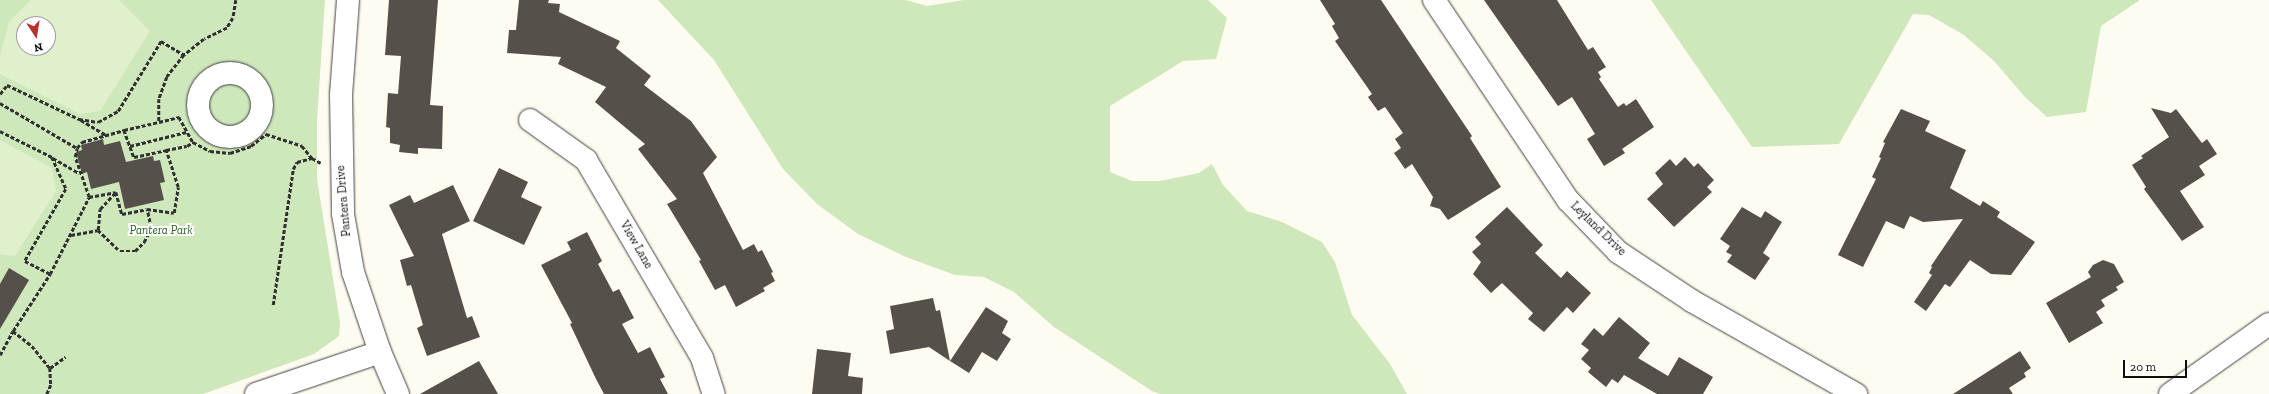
<!DOCTYPE html>
<style>
body{margin:0}
#map{position:relative;width:2269px;height:394px;overflow:hidden;background:#fefcf0;font-family:"Zilla Slab",serif}
div>[style]{position:absolute}
[style*='--x']{left:calc(var(--x)*1px);top:calc(var(--y)*1px);width:calc(var(--w)*1px);rotate:calc(var(--a)*1deg)}
.green>*{inset:0;background:#cee7bb}
.pitch>*{inset:0;background:#e0efcc}
.building>*{inset:0;background:#56504b}
.path>*{height:2.5px;margin-top:-1.25px;transform-origin:0;background:repeating-linear-gradient(90deg,#303030 0 4px,transparent 0 6px)}
.roads{filter:drop-shadow(0 0 1px #414141) drop-shadow(0 0 1px #414141)}
.minor>*{height:22px;margin:-11px;padding:0 11px;transform-origin:11px;border-radius:11px;background:#fff}
.minor>.ring{margin:-11px;padding:0;box-sizing:content-box;background:none;border:22px solid #fff;border-radius:50%}
span{translate:-50% -50%;white-space:nowrap;text-align:center;line-height:1.15;-webkit-text-stroke:4px #fff;paint-order:stroke}
.street-label{font-size:12px;color:#0e0e0e}
.park-label{font-size:12px;color:#2a6321;font-style:italic}
.north{position:absolute;left:16px;top:16px;width:40px;height:40px;box-sizing:border-box;background:#fff;border:1px solid #9f9f9f;border-radius:50%;rotate:168deg;font-size:11px;font-weight:700;line-height:16px;text-align:center;color:#0e0e0e}
.north::after{content:'';display:block;margin:auto;width:14px;height:18px;background:#b7312d;clip-path:polygon(50% 0,100% 100%,50% 72%,0 100%)}
.scale{position:absolute;left:2123px;top:360px;width:64px;height:18px;box-sizing:border-box;border:2px solid #0e0e0e;border-top:0;padding-left:5px;font-size:12px;line-height:14px;white-space:nowrap;color:#0e0e0e;-webkit-text-stroke:3px #fff;paint-order:stroke}
</style>
<div id="map">
<div class="green">
<div style="clip-path:polygon(evenodd,0 0,325px 0,317px 120px,317px 179px,340px 322px,339px 336px,314px 354px,203px 394px,0 394px,0 0,24px 24px,48px 24px,48px 48px,24px 48px,24px 24px)"></div>
<div style="clip-path:polygon(658px 0,906px 0,927px 6px,964px 0,1208px 0,1227px 18px,1216px 59px,1183px 61px,1110px 106px,1110px 172px,1132px 181px,1160px 181px,1199px 173px,1212px 164px,1223px 185px,1247px 211px,1282px 222px,1322px 242px,1335px 262px,1352px 315px,1390px 364px,1407px 394px,1160px 394px,1152px 391px,1054px 327px,1014px 292px,984px 277px,955px 275px,906px 257px,858px 234px,817px 204px,783px 169px,714px 60px)"></div>
<div style="clip-path:polygon(1651px 0,2140px 0,2101px 26px,2086px 112px,2047px 117px,2025px 97px,1994px 61px,1964px 35px,1929px 15px,1913px 14px,1839px 144px,1752px 147px)"></div>
</div>
<div class="pitch">
<div style="clip-path:polygon(evenodd,31px 0,119px 0,150px 31px,100px 111px,80px 114px,0 74px,0 55px,9px 22px,31px 0,24px 24px,48px 24px,48px 48px,24px 48px,24px 24px)"></div>
<div style="clip-path:polygon(0 140px,52px 168px,56px 191px,15px 256px,0 254px)"></div>
</div>
<div class="building">
<div style="clip-path:polygon(389px 0,438px 0,430px 105px,443px 106px,442px 149px,418px 148px,418px 154px,399px 152px,400px 145px,390px 143px,390px 128px,386px 127px,388px 93px,398px 94px,401px 56px,385px 55px)"></div>
<div style="clip-path:polygon(519px 0,549px 0,548px 3px,560px 4px,559px 12px,620px 41px,616px 48px,651px 76px,644px 85px,691px 121px,717px 157px,703px 173px,743px 250px,754px 244px,758px 252px,762px 250px,773px 272px,771px 273px,775px 281px,763px 288px,765px 291px,736px 307px,725px 285px,715px 290px,699px 261px,701px 260px,667px 204px,677px 199px,638px 149px,645px 144px,595px 102px,606px 87px,558px 64px,561px 57px,507px 53px,509px 30px,516px 30px)"></div>
<div style="clip-path:polygon(1320px 0,1381px 0,1472px 136px,1470px 138px,1501px 187px,1448px 220px,1440px 209px,1430px 206px,1433px 197px,1412px 164px,1405px 169px,1394px 153px,1401px 148px,1395px 139px,1403px 133px,1385px 107px,1378px 111px,1368px 97px,1372px 94px,1335px 41px,1339px 38px,1332px 26px,1335px 24px)"></div>
<div style="clip-path:polygon(1484px 0,1557px 0,1588px 50px,1593px 47px,1606px 67px,1598px 72px,1601px 77px,1599px 79px,1618px 107px,1624px 103px,1626px 106px,1636px 99px,1654px 127px,1622px 149px,1625px 153px,1604px 166px,1587px 139px,1595px 134px,1572px 97px,1558px 106px)"></div>
<div style="clip-path:polygon(2151px 108px,2171px 113px,2176px 109px,2202px 143px,2207px 139px,2217px 154px,2199px 166px,2205px 175px,2180px 191px,2204px 227px,2182px 241px,2144px 189px,2146px 187px,2132px 165px,2143px 158px,2141px 156px,2169px 137px)"></div>
<div style="clip-path:polygon(1901px 109px,1930px 121px,1925px 131px,1966px 150px,1950px 188px,1980px 206px,1983px 201px,2000px 212px,1997px 217px,2035px 242px,2011px 275px,1991px 274px,1970px 260px,1950px 287px,1945px 284px,1926px 311px,1914px 302px,1932px 275px,1929px 273px,1932px 267px,1931px 266px,1963px 219px,1923px 222px,1910px 216px,1904px 229px,1886px 221px,1863px 267px,1838px 255px,1876px 179px,1872px 177px,1881px 158px,1879px 157px,1885px 143px,1883px 142px)"></div>
<div style="clip-path:polygon(103px 139px,104px 145px,120px 141px,126px 162px,153px 156px,154px 161px,160px 160px,165px 182px,160px 183px,164px 200px,125px 209px,119px 182px,91px 189px,87px 172px,82px 174px,76px 152px,82px 150px,81px 145px)"></div>
<div style="clip-path:polygon(1685px 157px,1694px 167px,1698px 163px,1714px 180px,1707px 187px,1712px 192px,1674px 227px,1647px 199px,1663px 184px,1655px 173px,1670px 159px,1676px 166px)"></div>
<div style="clip-path:polygon(499px 168px,528px 182px,521px 197px,542px 207px,524px 245px,473px 221px)"></div>
<div style="clip-path:polygon(453px 185px,470px 221px,442px 234px,467px 318px,472px 316px,480px 337px,427px 356px,417px 328px,423px 325px,411px 285px,407px 286px,400px 260px,414px 256px,389px 205px,410px 195px,414px 203px)"></div>
<div style="clip-path:polygon(1507px 207px,1543px 245px,1535px 253px,1561px 278px,1567px 271px,1591px 293px,1573px 313px,1567px 307px,1544px 332px,1528px 319px,1533px 313px,1502px 283px,1491px 293px,1473px 274px,1481px 262px,1472px 252px,1481px 244px,1475px 237px)"></div>
<div style="clip-path:polygon(1742px 207px,1761px 218px,1765px 211px,1782px 222px,1763px 253px,1770px 258px,1755px 280px,1727px 262px,1732px 255px,1726px 252px,1730px 246px,1720px 239px)"></div>
<div style="clip-path:polygon(587px 232px,602px 261px,598px 264px,613px 292px,619px 289px,634px 318px,622px 324px,638px 353px,650px 347px,665px 377px,660px 379px,668px 394px,604px 394px,596px 379px,570px 324px,572px 323px,541px 265px,571px 250px,567px 242px)"></div>
<div style="clip-path:polygon(2103px 260px,2114px 264px,2124px 282px,2116px 287px,2118px 290px,2101px 300px,2105px 306px,2096px 312px,2103px 323px,2069px 343px,2046px 303px,2091px 277px,2088px 272px,2093px 265px)"></div>
<div style="clip-path:polygon(9px 268px,29px 280px,0 329px,0 284px)"></div>
<div style="clip-path:polygon(933px 298px,936px 311px,940px 310px,950px 361px,929px 347px,890px 354px,886px 331px,894px 329px,890px 306px)"></div>
<div style="clip-path:polygon(986px 307px,1008px 321px,1002px 333px,1011px 339px,997px 361px,982px 352px,969px 373px,950px 361px)"></div>
<div style="clip-path:polygon(1619px 317px,1650px 343px,1638px 358px,1668px 376px,1679px 357px,1713px 377px,1703px 394px,1657px 394px,1624px 375px,1618px 383px,1612px 379px,1606px 387px,1588px 372px,1591px 368px,1581px 359px,1589px 350px,1581px 344px,1594px 328px,1603px 336px)"></div>
<div style="clip-path:polygon(817px 349px,851px 353px,848px 376px,863px 378px,862px 394px,812px 394px)"></div>
<div style="clip-path:polygon(2020px 351px,2031px 368px,2024px 373px,2026px 377px,2009px 388px,2013px 394px,1953px 394px)"></div>
<div style="clip-path:polygon(479px 361px,498px 394px,420px 394px)"></div>
</div>
<div class="path">
<div style="--x:236;--y:0;--w:18;--a:99"></div>
<div style="--x:233;--y:18;--w:12;--a:121"></div>
<div style="--x:227;--y:28;--w:25;--a:154"></div>
<div style="--x:204;--y:39;--w:26;--a:141"></div>
<div style="--x:184;--y:55;--w:28;--a:128"></div>
<div style="--x:167;--y:77;--w:23;--a:110"></div>
<div style="--x:159;--y:99;--w:23;--a:90"></div>
<div style="--x:159;--y:122;--w:21;--a:-14"></div>
<div style="--x:179;--y:117;--w:29;--a:61"></div>
<div style="--x:193;--y:142;--w:19;--a:28"></div>
<div style="--x:210;--y:151;--w:20;--a:6"></div>
<div style="--x:230;--y:153;--w:22;--a:-18"></div>
<div style="--x:251;--y:146;--w:19;--a:-39"></div>
<div style="--x:266;--y:134;--w:38;--a:18"></div>
<div style="--x:302;--y:146;--w:16;--a:50"></div>
<div style="--x:312;--y:158;--w:10;--a:29"></div>
<div style="--x:0;--y:94;--w:11;--a:-52"></div>
<div style="--x:7;--y:85;--w:80;--a:25.3"></div>
<div style="--x:79;--y:119;--w:19;--a:9"></div>
<div style="--x:98;--y:122;--w:23;--a:-29"></div>
<div style="--x:118;--y:111;--w:82;--a:-58.4"></div>
<div style="--x:161;--y:41;--w:27;--a:31"></div>
<div style="--x:0;--y:103;--w:89;--a:30.3"></div>
<div style="--x:81;--y:120;--w:29;--a:31"></div>
<div style="--x:124;--y:130;--w:36;--a:-13"></div>
<div style="--x:0;--y:131;--w:58;--a:26.6"></div>
<div style="--x:52;--y:157;--w:35;--a:66"></div>
<div style="--x:66;--y:189;--w:83;--a:119.7"></div>
<div style="--x:25;--y:261;--w:28;--a:27"></div>
<div style="--x:130;--y:146;--w:58;--a:-14"></div>
<div style="--x:53;--y:158;--w:30;--a:30"></div>
<div style="--x:89;--y:197;--w:27;--a:-10"></div>
<div style="--x:98;--y:230;--w:21;--a:-85"></div>
<div style="--x:100;--y:209;--w:23;--a:-47"></div>
<div style="--x:116;--y:192;--w:23;--a:75"></div>
<div style="--x:122;--y:214;--w:25;--a:-11"></div>
<div style="--x:71;--y:235;--w:27;--a:-10"></div>
<div style="--x:98;--y:230;--w:30;--a:44"></div>
<div style="--x:120;--y:251;--w:15;--a:0"></div>
<div style="--x:135;--y:251;--w:13;--a:-45"></div>
<div style="--x:144;--y:242;--w:16;--a:-63"></div>
<div style="--x:151;--y:228;--w:19;--a:-102"></div>
<div style="--x:147;--y:209;--w:27;--a:8"></div>
<div style="--x:174;--y:213;--w:26;--a:-81"></div>
<div style="--x:178;--y:187;--w:39;--a:-108"></div>
<div style="--x:166;--y:150;--w:21;--a:-11"></div>
<div style="--x:187;--y:146;--w:7;--a:-34"></div>
<div style="--x:273;--y:305;--w:137;--a:-81.6"></div>
<div style="--x:293;--y:169;--w:8;--a:-60"></div>
<div style="--x:297;--y:162;--w:16;--a:-15"></div>
<div style="--x:13;--y:331;--w:68;--a:-57"></div>
<div style="--x:50;--y:274;--w:86;--a:-63.1"></div>
<div style="--x:89;--y:197;--w:42;--a:-109.3"></div>
<div style="--x:75;--y:157;--w:9;--a:-77"></div>
<div style="--x:77;--y:148;--w:8;--a:-50"></div>
<div style="--x:82;--y:142;--w:44;--a:-15.9"></div>
<div style="--x:124;--y:130;--w:29;--a:70"></div>
<div style="--x:134;--y:157;--w:33;--a:-12"></div>
<div style="--x:0;--y:355;--w:27;--a:-62"></div>
<div style="--x:13;--y:331;--w:24;--a:38"></div>
<div style="--x:32;--y:346;--w:28;--a:51"></div>
<div style="--x:50;--y:368;--w:17;--a:87"></div>
<div style="--x:51;--y:385;--w:10;--a:114"></div>
<div style="--x:50;--y:368;--w:19;--a:-36"></div>
</div>
<div class="roads">
<div class="minor">
<div style="--x:348;--y:0;--w:95;--a:94.2"></div>
<div style="--x:341;--y:95;--w:119;--a:89"></div>
<div style="--x:343;--y:214;--w:59;--a:80.2"></div>
<div style="--x:353;--y:272;--w:84;--a:71.4"></div>
<div style="--x:380;--y:352;--w:46;--a:66.8"></div>
<div style="--x:1434;--y:0;--w:241;--a:56.2"></div>
<div style="--x:1568;--y:200;--w:72;--a:46.1"></div>
<div style="--x:1618;--y:252;--w:89;--a:33.5"></div>
<div style="--x:1692;--y:301;--w:189;--a:29.6"></div>
<div class="ring" style="left:198px;top:73px;width:42px;height:42px"></div>
<div style="--x:530;--y:120;--w:69;--a:35.5"></div>
<div style="--x:586;--y:160;--w:229;--a:59.6"></div>
<div style="--x:702;--y:358;--w:38;--a:72"></div>
<div style="--x:256;--y:394;--w:131;--a:-18.7"></div>
<div style="--x:2170;--y:394;--w:121;--a:-35.3"></div>
</div>
</div>
<div class="street-label">
<span style="left:344px;top:201px;rotate:-95deg">Pantera Drive</span>
<span style="left:1598px;top:229px;rotate:44deg">Leyland Drive</span>
<span style="left:636px;top:245px;rotate:60deg">View Lane</span>
</div>
<div class="park-label">
<span style="left:161px;top:231px">Pantera Park</span>
</div>
<div class="north">N</div>
<div class="scale">20 m</div>
</div>
